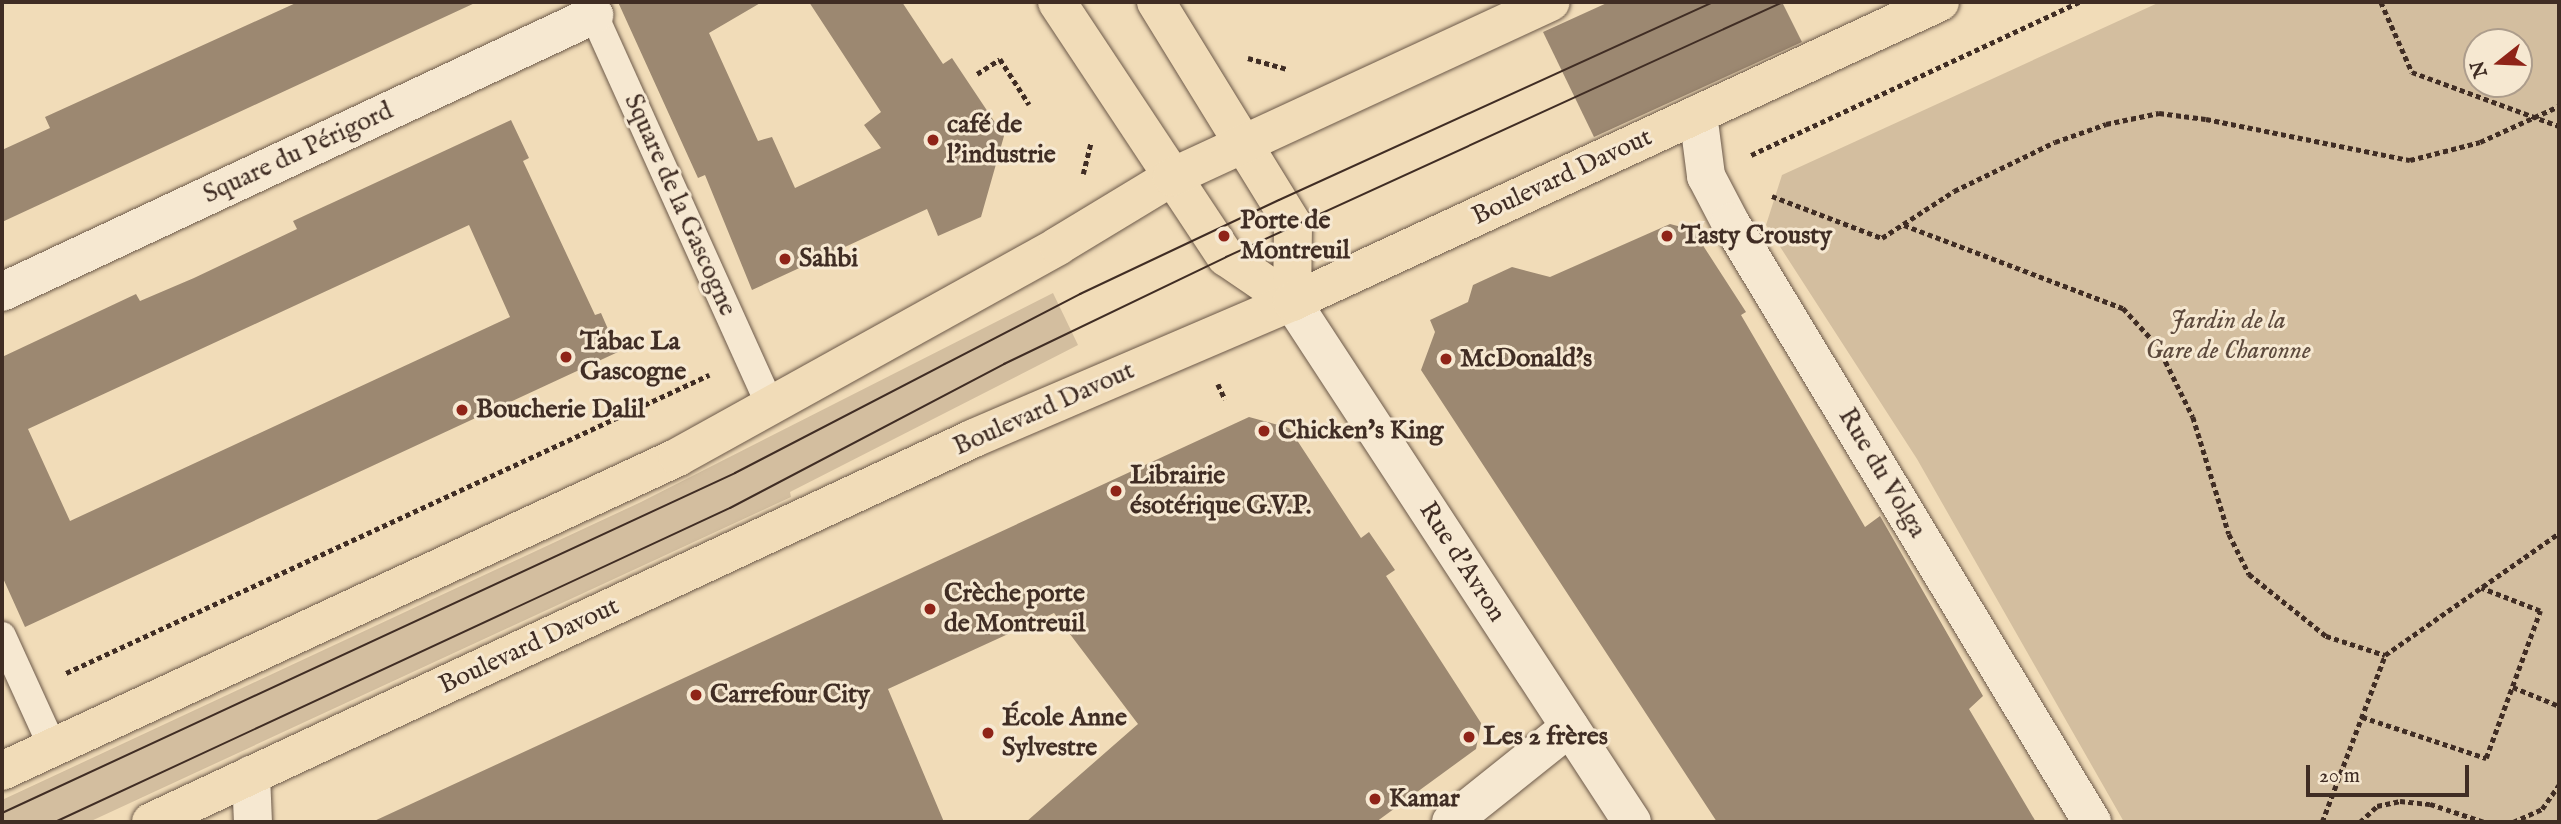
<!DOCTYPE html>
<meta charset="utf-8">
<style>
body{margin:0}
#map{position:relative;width:2561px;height:824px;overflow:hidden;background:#f1dcb8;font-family:"IM FELL English",serif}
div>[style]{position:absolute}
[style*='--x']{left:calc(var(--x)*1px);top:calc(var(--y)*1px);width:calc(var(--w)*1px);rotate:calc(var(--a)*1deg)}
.green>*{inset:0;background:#d3be9f}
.building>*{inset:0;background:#9c8871}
.path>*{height:4.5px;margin-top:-2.25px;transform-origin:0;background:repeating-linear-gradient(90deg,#402d24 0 5px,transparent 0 8.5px)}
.roads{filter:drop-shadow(0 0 2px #6c5949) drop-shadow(0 0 2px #6c5949)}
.service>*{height:28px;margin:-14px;padding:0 14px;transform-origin:14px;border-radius:14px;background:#f6e8d1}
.pedestrian>*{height:38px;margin:-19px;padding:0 19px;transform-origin:19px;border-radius:19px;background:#f6e8d1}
.minor>*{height:38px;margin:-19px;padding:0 19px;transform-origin:19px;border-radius:19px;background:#f6e8d1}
.tertiary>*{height:38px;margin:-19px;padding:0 19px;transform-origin:19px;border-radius:19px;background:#f6e8d1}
.primary>*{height:38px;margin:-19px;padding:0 19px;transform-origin:19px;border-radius:19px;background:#f1dcb8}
.tram>*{height:2px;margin:-1px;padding:0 1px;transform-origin:1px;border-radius:1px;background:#402d24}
.dots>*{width:19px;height:19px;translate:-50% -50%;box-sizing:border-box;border:4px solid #f6e8d1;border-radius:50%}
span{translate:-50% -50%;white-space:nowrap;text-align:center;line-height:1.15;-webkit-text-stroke:6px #f6e8d1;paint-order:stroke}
.poi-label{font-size:26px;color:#402d24;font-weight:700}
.left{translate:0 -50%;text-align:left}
.street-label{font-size:26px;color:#402d24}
.park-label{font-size:26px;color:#5d4a3d;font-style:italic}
.frame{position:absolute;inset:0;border:4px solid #402d24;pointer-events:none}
.north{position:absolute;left:2463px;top:28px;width:70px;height:70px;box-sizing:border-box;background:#f6e8d1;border:2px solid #ad9d8c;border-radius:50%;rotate:252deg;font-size:19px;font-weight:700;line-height:28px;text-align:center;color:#402d24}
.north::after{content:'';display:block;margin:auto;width:24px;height:32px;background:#8f2418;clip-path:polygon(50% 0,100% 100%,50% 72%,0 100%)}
.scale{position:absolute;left:2306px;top:765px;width:163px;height:32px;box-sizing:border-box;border:4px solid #402d24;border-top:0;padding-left:9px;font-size:21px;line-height:24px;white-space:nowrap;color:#402d24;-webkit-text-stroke:5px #f6e8d1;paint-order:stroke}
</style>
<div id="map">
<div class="green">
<div style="clip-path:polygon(evenodd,2160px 2px,2559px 2px,2559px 822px,2124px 822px,1917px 459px,1766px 225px,1782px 175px,2160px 2px,2519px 42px,2519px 84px,2477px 84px,2477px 42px,2519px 42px)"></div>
<div style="clip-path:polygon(1053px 293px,1078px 345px,790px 492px,791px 497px,89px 822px,2px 822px,2px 800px,641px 502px)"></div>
</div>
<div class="building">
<div style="clip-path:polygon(298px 2px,477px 2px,2px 222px,2px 150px,50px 128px,45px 117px)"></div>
<div style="clip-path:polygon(618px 2px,762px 2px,709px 33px,758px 141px,772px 137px,795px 188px,881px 148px,864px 125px,881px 112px,809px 2px,902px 2px,943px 64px,952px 58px,1004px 136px,981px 217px,938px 236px,927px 209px,752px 290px,705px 175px,698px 178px)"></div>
<div style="clip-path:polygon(1609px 2px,1782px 2px,1802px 42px,1594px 137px,1543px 32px)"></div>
<div style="clip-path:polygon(evenodd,511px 120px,529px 158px,523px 161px,595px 315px,601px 313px,618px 352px,25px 627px,2px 576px,2px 357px,136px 294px,140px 301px,194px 278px,297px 229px,293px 221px,511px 120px,469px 225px,510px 317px,70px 521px,28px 429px,469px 225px)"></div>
<div style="clip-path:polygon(1670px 224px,1693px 230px,1746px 312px,1741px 315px,1865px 527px,1880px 516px,1983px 696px,1969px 709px,2036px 822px,1717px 822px,1421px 370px,1435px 332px,1430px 320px,1468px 302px,1473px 285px,1512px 267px,1550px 277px)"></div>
<div style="clip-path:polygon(1249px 417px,1289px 428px,1361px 538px,1369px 532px,1395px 570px,1386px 576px,1481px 723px,1476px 749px,1376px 822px,1026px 822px,1138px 724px,1054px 613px,888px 689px,944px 822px,372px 822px)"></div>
</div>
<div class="path">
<div style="--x:2381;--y:2;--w:77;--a:66.1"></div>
<div style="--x:2412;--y:72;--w:157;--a:20.2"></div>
<div style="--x:1248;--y:58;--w:41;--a:15.8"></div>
<div style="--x:977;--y:74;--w:27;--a:-33"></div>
<div style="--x:1000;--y:59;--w:54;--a:57.2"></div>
<div style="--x:1751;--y:155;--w:362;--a:-25"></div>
<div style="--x:1083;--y:174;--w:33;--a:-76"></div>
<div style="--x:1772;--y:196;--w:118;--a:20.9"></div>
<div style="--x:1882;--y:238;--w:86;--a:-33.1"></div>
<div style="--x:1954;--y:191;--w:112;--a:-25.9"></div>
<div style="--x:2055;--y:142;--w:54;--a:-19.4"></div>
<div style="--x:2106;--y:124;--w:54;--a:-11.7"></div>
<div style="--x:2159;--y:113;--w:47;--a:7.3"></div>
<div style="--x:2206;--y:119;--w:208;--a:11.4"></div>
<div style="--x:2410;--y:160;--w:72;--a:-14.4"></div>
<div style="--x:2480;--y:142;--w:87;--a:-24.5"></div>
<div style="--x:1904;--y:225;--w:234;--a:20.8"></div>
<div style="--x:2123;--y:308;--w:52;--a:47.4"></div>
<div style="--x:2158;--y:346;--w:79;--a:63.8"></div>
<div style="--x:2193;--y:417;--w:122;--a:72.9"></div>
<div style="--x:2229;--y:534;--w:45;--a:63.4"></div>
<div style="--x:2249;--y:574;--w:99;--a:38.8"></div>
<div style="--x:2326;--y:636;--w:62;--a:17.9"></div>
<div style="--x:1218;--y:384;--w:17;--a:65"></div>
<div style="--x:66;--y:673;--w:709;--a:-24.87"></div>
<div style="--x:2513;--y:687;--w:50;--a:22.4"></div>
<div style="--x:2362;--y:717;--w:131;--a:18.3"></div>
<div style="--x:2486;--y:758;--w:157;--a:-69.8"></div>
<div style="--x:2540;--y:611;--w:63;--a:-158.7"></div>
<div style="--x:2322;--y:822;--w:178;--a:-69.3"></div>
<div style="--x:2385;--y:655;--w:213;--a:-35"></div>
<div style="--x:2360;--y:822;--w:23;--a:-43"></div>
<div style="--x:2377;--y:806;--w:24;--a:-12"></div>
<div style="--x:2400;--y:801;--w:30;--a:6"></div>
<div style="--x:2430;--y:804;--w:57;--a:18.4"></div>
<div style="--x:2484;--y:822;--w:29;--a:0"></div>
<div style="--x:2513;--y:822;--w:32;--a:-24"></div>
<div style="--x:2542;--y:809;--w:29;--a:-55"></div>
</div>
<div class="roads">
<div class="service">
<div style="--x:588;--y:2;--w:445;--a:65.7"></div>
<div style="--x:2;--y:636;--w:123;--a:65.5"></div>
</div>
<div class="pedestrian">
<div style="--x:2;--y:292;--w:654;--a:-25.08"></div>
</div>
<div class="minor">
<div style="--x:1698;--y:114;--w:63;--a:82.6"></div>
<div style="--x:1706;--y:176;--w:52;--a:62.4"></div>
<div style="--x:1730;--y:222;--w:701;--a:58.9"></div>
<div style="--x:251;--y:775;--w:47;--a:87.6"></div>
<div style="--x:1451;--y:822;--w:152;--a:-38.6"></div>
</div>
<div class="tertiary">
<div style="--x:1292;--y:302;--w:621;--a:56.82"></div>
</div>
<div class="primary">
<div style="--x:1057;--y:2;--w:306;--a:56.5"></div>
<div style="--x:1226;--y:257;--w:80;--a:34.3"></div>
<div style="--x:1156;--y:2;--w:262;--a:58.4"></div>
<div style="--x:1293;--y:225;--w:77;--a:90.7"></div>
<div style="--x:2;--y:771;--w:745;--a:-24.91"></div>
<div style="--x:678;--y:457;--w:435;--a:-29"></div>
<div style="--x:1058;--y:246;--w:133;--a:-31.2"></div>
<div style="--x:1172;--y:177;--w:417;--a:-24.8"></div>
<div style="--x:151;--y:822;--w:908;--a:-25.01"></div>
<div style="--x:974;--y:438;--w:346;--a:-23.2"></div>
<div style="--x:1292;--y:302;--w:714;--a:-24.84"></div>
</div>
</div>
<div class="tram">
<div style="--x:2;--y:813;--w:808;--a:-24.88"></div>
<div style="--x:735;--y:473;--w:389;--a:-27.4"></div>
<div style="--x:1080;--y:294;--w:220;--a:-25.3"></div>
<div style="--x:1279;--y:200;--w:477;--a:-24.5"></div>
<div style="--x:55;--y:822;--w:744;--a:-24.95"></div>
<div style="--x:730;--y:508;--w:310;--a:-27.7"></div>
<div style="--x:1004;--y:364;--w:246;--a:-25.7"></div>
<div style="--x:1226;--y:257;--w:613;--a:-24.6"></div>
</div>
<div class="dots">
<div style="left:933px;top:140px;background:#8f2418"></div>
<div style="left:1224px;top:236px;background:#8f2418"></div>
<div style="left:1667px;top:236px;background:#8f2418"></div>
<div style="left:785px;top:259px;background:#8f2418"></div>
<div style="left:566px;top:357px;background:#8f2418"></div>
<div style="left:1446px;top:359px;background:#8f2418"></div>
<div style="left:462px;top:410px;background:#8f2418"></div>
<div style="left:1264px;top:431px;background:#8f2418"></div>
<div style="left:1116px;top:491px;background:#8f2418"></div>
<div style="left:930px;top:609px;background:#8f2418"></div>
<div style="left:696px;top:695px;background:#8f2418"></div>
<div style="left:988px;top:733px;background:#8f2418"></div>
<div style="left:1469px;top:737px;background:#8f2418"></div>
<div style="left:1375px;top:799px;background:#8f2418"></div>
</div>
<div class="poi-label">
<span class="left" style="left:947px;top:140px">café de<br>l'industrie</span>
<span class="left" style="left:1240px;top:236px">Porte de<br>Montreuil</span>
<span class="left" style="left:1681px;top:236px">Tasty Crousty</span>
<span class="left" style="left:799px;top:259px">Sahbi</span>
<span class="left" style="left:580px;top:357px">Tabac La<br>Gascogne</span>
<span class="left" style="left:1460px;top:359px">McDonald's</span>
<span class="left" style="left:476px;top:410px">Boucherie Dalil</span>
<span class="left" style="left:1278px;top:431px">Chicken's King</span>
<span class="left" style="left:1130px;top:491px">Librairie<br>ésotérique G.V.P.</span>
<span class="left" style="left:944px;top:609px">Crèche porte<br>de Montreuil</span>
<span class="left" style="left:710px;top:695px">Carrefour City</span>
<span class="left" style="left:1002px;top:733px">École Anne<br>Sylvestre</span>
<span class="left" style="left:1483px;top:737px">Les 2 frères</span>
<span class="left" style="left:1389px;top:799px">Kamar</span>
</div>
<div class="street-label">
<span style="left:298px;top:153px;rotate:-25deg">Square du Périgord</span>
<span style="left:1562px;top:177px;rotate:-25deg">Boulevard Davout</span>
<span style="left:680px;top:205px;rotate:66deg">Square de la Gascogne</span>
<span style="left:1044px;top:409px;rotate:-24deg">Boulevard Davout</span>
<span style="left:1882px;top:473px;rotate:59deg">Rue du Volga</span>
<span style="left:1462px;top:562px;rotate:57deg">Rue d'Avron</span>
<span style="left:529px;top:646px;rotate:-25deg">Boulevard Davout</span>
</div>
<div class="park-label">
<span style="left:2228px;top:336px">Jardin de la<br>Gare de Charonne</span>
</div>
<div class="frame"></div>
<div class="north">N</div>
<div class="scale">20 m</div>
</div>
